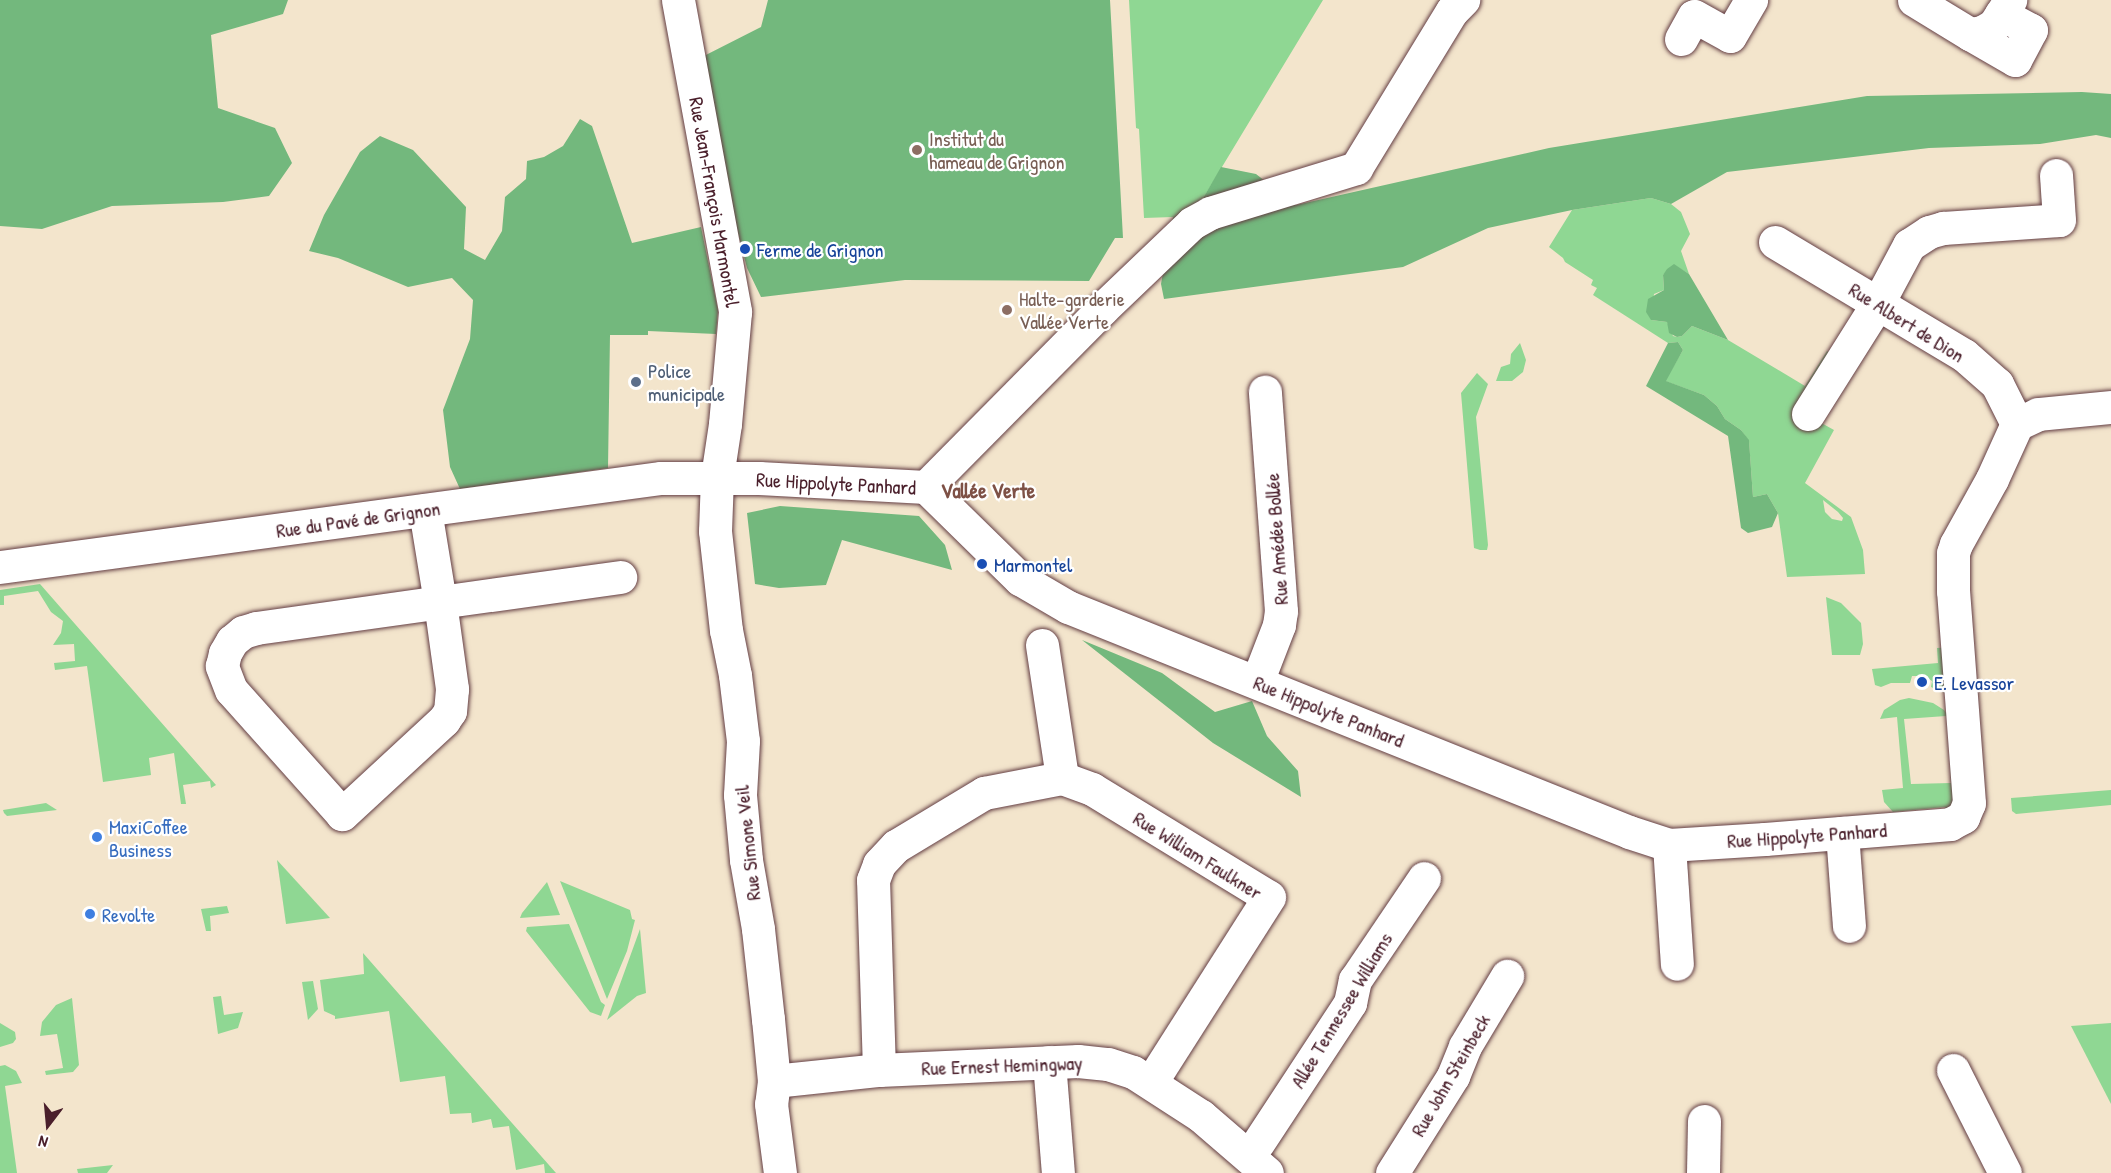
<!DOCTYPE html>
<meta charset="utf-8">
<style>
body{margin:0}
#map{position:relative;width:2111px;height:1173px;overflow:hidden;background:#f3e5cc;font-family:"Patrick Hand",sans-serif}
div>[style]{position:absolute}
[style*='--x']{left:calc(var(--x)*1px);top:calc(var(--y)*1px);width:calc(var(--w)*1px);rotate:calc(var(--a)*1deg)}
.green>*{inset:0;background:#8fd793}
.forest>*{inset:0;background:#73b87d}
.roads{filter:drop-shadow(0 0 2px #633d43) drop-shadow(0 0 2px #633d43)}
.minor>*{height:33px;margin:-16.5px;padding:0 16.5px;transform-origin:16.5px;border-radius:16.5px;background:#fff}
.dots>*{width:16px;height:16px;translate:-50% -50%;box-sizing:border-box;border:3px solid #fff;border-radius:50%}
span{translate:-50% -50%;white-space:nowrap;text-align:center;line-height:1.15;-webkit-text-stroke:4.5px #fff;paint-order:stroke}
.education-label{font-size:20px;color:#785e54}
.left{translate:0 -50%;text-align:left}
.street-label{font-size:20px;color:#4a1f2b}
.transit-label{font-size:20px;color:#164399}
.service-label{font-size:20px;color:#4e5e75}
.shop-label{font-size:20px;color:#366cbe}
.neighbourhood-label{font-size:21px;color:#7e5146;font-weight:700}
.north{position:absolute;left:18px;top:1095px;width:60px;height:60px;-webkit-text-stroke:4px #fff;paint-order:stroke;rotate:196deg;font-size:16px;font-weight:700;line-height:24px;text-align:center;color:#4a1f2b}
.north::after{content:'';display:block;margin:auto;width:21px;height:27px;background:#4a1f2b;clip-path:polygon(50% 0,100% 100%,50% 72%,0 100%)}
</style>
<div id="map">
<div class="green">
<div style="clip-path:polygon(1129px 0,1323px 0,1202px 200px,1173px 217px,1144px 218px,1139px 129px,1136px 128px)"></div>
<div style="clip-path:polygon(evenodd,1651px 198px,1671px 204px,1681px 212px,1690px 234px,1681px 251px,1689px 274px,1674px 265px,1663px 275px,1664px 290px,1654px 294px,1651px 320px,1667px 322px,1673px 336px,1677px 337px,1682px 336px,1692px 326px,1728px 340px,1805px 386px,1827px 351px,1832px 354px,1798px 410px,1834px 430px,1805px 483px,1851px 517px,1863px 550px,1865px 574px,1787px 577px,1778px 513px,1767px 494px,1753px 497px,1749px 441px,1741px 430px,1725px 419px,1717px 406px,1704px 395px,1665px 381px,1683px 350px,1678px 342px,1668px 343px,1593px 295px,1597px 288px,1591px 285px,1593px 280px,1565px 262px,1563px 258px,1549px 247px,1572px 210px,1651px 198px,1823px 500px,1838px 512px,1843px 518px,1842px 521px,1832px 519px,1825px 512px,1823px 500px)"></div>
<div style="clip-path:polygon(1520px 343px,1526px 360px,1523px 372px,1512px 381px,1496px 381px,1501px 367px,1510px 364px,1511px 354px)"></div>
<div style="clip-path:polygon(1477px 373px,1488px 384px,1476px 417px,1488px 545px,1487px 550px,1480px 550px,1474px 548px,1461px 393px)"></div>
<div style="clip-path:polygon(40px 584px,216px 785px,211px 788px,210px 781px,183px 785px,186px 804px,181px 804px,174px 753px,149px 758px,151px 775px,103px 782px,87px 666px,55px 670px,54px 663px,75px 661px,74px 644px,53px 645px,61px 633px,63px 621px,51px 612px,38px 591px,4px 596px,4px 605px,0 605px,0 590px)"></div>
<div style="clip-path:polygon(1826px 597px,1841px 603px,1861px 623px,1863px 644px,1860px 655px,1832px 655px)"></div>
<div style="clip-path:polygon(1950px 647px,1945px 693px,1931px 687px,1932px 681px,1924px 676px,1912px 676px,1910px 683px,1891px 683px,1881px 687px,1875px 685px,1872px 669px,1938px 663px,1937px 648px)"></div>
<div style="clip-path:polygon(1909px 698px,1933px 703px,1944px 710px,1952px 721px,1946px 716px,1904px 719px,1911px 784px,1951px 783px,1950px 761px,1961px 790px,1947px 812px,1945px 807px,1893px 812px,1884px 802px,1882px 790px,1903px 788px,1897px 717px,1880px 719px,1884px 710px,1900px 700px)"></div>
<div style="clip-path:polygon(2111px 790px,2111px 805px,2016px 814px,2012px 811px,2011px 798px)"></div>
<div style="clip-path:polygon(46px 803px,57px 810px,7px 816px,4px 813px,3px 810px)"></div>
<div style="clip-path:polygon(277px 860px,330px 918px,286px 924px)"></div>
<div style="clip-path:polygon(560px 881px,630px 910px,632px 919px,635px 920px,627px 951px,607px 999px)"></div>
<div style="clip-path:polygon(547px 882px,560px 915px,520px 918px,522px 913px)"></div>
<div style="clip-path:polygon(227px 906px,229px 913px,210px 916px,211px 931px,206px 931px,201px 909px)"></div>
<div style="clip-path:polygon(569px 924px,601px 1002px,605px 1005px,601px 1016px,590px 1012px,526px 931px,527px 927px)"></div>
<div style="clip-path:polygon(640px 929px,646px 993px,637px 996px,607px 1020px)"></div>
<div style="clip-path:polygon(363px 953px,512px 1123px,556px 1173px,545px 1173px,544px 1164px,516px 1170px,509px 1126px,493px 1128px,491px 1119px,472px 1123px,471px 1113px,450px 1114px,445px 1076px,400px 1082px,389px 1011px,335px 1019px,335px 1016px,324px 1011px,320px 980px,364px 974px)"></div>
<div style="clip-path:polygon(313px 981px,318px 1009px,308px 1020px,302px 982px)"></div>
<div style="clip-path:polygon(221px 996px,224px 1015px,243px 1012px,238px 1028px,218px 1034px,213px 997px)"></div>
<div style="clip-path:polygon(72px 998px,79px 1065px,73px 1072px,46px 1075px,45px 1071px,63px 1068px,57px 1034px,40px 1036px,42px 1022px,56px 1005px)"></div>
<div style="clip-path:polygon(0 1023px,15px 1032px,16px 1039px,13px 1043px,0 1047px)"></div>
<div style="clip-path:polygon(2111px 1023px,2111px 1104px,2071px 1026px)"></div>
<div style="clip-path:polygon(5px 1065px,16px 1071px,22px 1083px,5px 1086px,17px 1173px,0 1173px,0 1066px)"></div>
<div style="clip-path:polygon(113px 1165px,107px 1173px,78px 1173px,77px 1169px)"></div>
</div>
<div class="forest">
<div style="clip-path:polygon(0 0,288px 0,283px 14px,211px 35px,218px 108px,275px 128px,292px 163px,269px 196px,223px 202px,112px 206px,42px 229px,0 226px)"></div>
<div style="clip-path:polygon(768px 0,1110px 0,1123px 238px,1115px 238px,1089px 281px,905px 280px,761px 297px,747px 268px,694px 61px,761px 27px)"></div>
<div style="clip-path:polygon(2082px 92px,2111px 94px,2111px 138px,2096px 135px,2040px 144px,1929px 148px,1727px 172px,1671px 204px,1651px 198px,1572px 210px,1488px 228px,1403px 267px,1164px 299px,1161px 284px,1173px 217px,1202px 200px,1221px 167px,1256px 174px,1296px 205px,1549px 148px,1867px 96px)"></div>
<div style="clip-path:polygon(580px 119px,592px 126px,632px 243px,701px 227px,718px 310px,716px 334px,648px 331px,648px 335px,610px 335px,608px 468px,460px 489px,450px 467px,443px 410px,470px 339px,473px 300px,452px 278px,408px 287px,338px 258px,309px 251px,324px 215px,360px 152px,380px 136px,413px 150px,466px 207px,464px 249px,485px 260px,502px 231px,505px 197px,526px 179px,527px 161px,544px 157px,563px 146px)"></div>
<div style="clip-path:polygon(1674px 264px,1689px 274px,1728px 340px,1692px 326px,1682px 336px,1677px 337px,1669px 333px,1667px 322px,1651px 320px,1646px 312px,1648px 299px,1664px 290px,1663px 275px,1667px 269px)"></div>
<div style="clip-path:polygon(1678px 342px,1683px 350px,1666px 381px,1704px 395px,1717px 406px,1725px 419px,1741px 430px,1749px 440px,1753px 497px,1767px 494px,1778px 513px,1772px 527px,1748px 533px,1741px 528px,1728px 436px,1646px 386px,1668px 343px)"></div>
<div style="clip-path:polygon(780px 506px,919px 516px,945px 545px,952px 570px,842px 540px,826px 585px,779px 588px,755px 584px,747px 513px)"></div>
<div style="clip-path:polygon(1082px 640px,1162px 673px,1215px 712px,1252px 701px,1267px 736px,1298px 771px,1301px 797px,1213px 743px)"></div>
</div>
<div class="roads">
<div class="minor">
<div style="--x:678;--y:0;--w:317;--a:79.6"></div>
<div style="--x:735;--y:312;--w:112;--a:95.1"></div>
<div style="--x:725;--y:424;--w:54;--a:98.6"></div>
<div style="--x:717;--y:477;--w:54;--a:92.1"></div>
<div style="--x:715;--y:531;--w:100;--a:83.7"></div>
<div style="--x:726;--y:630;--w:46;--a:78.7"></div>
<div style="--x:735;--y:675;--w:66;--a:83.1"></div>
<div style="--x:743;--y:741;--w:54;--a:93.2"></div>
<div style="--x:740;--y:795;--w:65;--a:84.7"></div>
<div style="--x:746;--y:860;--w:70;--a:80.1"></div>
<div style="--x:758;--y:929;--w:91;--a:83.7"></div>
<div style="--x:768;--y:1019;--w:62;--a:84.5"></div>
<div style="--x:774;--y:1081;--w:23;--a:97"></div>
<div style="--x:771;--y:1104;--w:70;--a:82.6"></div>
<div style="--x:1914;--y:0;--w:66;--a:31.3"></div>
<div style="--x:1970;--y:34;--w:12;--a:-9"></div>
<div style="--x:1982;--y:32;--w:14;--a:-30"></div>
<div style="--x:1994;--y:25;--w:30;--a:-57"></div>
<div style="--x:1970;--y:34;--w:52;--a:30"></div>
<div style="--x:2015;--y:60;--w:34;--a:-62"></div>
<div style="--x:2031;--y:30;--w:34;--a:-152"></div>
<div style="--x:1681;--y:39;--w:26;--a:-61"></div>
<div style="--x:1694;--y:16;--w:41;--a:29.1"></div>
<div style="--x:1730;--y:36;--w:42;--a:-59.7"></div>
<div style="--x:1775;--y:242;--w:220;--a:30.9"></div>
<div style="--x:1964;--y:355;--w:44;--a:41.3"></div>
<div style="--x:1997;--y:384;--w:45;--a:63.4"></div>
<div style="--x:1808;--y:414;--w:131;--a:-57.8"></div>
<div style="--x:1878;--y:303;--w:66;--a:-61.9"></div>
<div style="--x:1909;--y:245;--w:24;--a:-33"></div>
<div style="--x:1929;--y:232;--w:15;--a:-16"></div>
<div style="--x:1943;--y:228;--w:116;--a:-3.9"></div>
<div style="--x:2059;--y:220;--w:45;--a:-93.8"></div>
<div style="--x:926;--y:487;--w:250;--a:-45.3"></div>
<div style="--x:1102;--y:309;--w:124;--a:-43.7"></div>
<div style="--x:1192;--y:223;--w:21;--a:-29"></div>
<div style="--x:1210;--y:213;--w:153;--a:-17.1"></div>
<div style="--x:1356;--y:168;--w:184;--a:-58.6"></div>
<div style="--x:1452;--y:11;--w:16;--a:-45"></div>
<div style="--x:425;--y:510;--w:93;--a:80.7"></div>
<div style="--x:440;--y:602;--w:182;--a:-7.9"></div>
<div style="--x:0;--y:567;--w:667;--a:-7.67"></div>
<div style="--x:661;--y:478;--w:98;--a:0"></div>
<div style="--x:759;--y:478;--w:167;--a:3.1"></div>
<div style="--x:926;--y:487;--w:132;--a:44.4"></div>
<div style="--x:1020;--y:579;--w:56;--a:30.3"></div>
<div style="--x:1068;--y:607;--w:604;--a:21.85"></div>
<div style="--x:1629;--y:832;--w:42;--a:18"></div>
<div style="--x:1669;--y:845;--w:96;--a:-3.6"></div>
<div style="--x:1765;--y:839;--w:186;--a:-4.6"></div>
<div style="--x:1950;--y:824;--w:15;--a:-28"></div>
<div style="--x:1963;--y:817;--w:15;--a:-67"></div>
<div style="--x:1969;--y:803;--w:213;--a:-94.3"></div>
<div style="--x:1953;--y:591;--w:38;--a:-90"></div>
<div style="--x:1953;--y:553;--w:9;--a:-72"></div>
<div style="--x:1956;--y:544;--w:74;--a:-61"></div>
<div style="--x:1992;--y:479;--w:60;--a:-65.6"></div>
<div style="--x:2017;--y:424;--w:23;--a:-25"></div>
<div style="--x:2038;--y:414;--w:73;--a:-5.5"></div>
<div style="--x:440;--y:602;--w:88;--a:82.1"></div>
<div style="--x:452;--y:689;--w:22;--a:95"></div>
<div style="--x:450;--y:711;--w:11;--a:124"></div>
<div style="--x:444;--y:720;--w:139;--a:137.3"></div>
<div style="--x:342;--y:814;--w:166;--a:-131.8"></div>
<div style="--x:231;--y:690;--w:26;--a:-111"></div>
<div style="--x:222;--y:666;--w:13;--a:-77"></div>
<div style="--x:225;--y:653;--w:14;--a:-60"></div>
<div style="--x:232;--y:641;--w:14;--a:-39"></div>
<div style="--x:243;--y:632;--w:14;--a:-17"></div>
<div style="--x:256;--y:628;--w:186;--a:-8"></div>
<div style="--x:1042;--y:645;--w:134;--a:81.4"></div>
<div style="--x:1257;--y:682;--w:61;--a:-68.9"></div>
<div style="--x:1279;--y:625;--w:14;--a:-82"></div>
<div style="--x:1281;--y:611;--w:220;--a:-94.2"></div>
<div style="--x:1842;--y:833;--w:93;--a:85.7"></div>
<div style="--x:1669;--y:845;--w:119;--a:86.2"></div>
<div style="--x:1049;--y:1062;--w:111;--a:85.4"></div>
<div style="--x:879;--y:1070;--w:190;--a:-91.8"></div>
<div style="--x:873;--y:880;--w:17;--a:-69"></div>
<div style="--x:879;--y:864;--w:25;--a:-47"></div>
<div style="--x:896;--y:846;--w:103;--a:-31.1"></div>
<div style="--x:984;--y:793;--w:79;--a:-10.9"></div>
<div style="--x:1062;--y:778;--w:32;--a:20"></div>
<div style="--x:1092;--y:789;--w:207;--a:31.4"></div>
<div style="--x:1269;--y:897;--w:219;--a:122.5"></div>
<div style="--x:1953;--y:1070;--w:115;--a:63.2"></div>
<div style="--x:774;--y:1081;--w:106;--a:-6"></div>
<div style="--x:879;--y:1070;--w:199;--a:-2.6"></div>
<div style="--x:1078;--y:1061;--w:30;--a:6"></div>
<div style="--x:1108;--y:1064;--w:26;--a:18"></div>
<div style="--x:1133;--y:1072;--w:81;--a:32.9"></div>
<div style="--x:1201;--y:1116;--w:87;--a:40.8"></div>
<div style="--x:1258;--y:1143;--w:168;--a:-56.7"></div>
<div style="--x:1350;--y:1003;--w:24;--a:-78"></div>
<div style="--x:1355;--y:980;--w:123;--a:-55.9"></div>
<div style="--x:1392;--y:1173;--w:115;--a:-57.8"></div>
<div style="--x:1453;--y:1076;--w:32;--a:-68"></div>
<div style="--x:1465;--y:1046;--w:82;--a:-59"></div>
<div style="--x:1703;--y:1173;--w:52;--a:-88.9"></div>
</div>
</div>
<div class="dots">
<div style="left:917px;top:150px;background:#8d6e63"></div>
<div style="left:745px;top:249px;background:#1a4fb4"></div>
<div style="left:1007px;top:310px;background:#8d6e63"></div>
<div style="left:636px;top:382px;background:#5c6f8a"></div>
<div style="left:982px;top:564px;background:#1a4fb4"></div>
<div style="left:1922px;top:682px;background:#1a4fb4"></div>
<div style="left:97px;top:837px;background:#3f7fe0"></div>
<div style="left:90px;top:914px;background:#3f7fe0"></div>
</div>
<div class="education-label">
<span class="left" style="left:929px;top:150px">Institut du<br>hameau de Grignon</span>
<span class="left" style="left:1019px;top:310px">Halte-garderie<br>Vallée Verte</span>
</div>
<div class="street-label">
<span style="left:715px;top:202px;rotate:80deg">Rue Jean-François Marmontel</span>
<span style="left:1907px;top:322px;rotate:32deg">Rue Albert de Dion</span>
<span style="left:836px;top:483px;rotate:3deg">Rue Hippolyte Panhard</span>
<span style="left:358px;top:519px;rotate:-8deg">Rue du Pavé de Grignon</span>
<span style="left:1276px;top:539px;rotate:-94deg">Rue Amédée Bollée</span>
<span style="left:1329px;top:711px;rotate:22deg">Rue Hippolyte Panhard</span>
<span style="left:1807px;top:835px;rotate:-4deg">Rue Hippolyte Panhard</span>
<span style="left:747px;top:843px;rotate:-96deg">Rue Simone Veil</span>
<span style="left:1198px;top:855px;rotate:32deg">Rue William Faulkner</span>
<span style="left:1341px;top:1010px;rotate:-59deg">Allée Tennessee Williams</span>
<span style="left:1002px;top:1065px;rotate:-2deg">Rue Ernest Hemingway</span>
<span style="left:1450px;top:1075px;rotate:-60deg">Rue John Steinbeck</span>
</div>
<div class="transit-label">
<span class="left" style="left:757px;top:249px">Ferme de Grignon</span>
<span class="left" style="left:994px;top:564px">Marmontel</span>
<span class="left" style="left:1934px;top:682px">E. Levassor</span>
</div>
<div class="service-label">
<span class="left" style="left:648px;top:382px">Police<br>municipale</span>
</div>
<div class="shop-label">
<span class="left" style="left:109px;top:838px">MaxiCoffee<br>Business</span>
<span class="left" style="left:102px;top:914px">Revolte</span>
</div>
<div class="neighbourhood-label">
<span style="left:988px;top:491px">Vallée Verte</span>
</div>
<div class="north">N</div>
</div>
